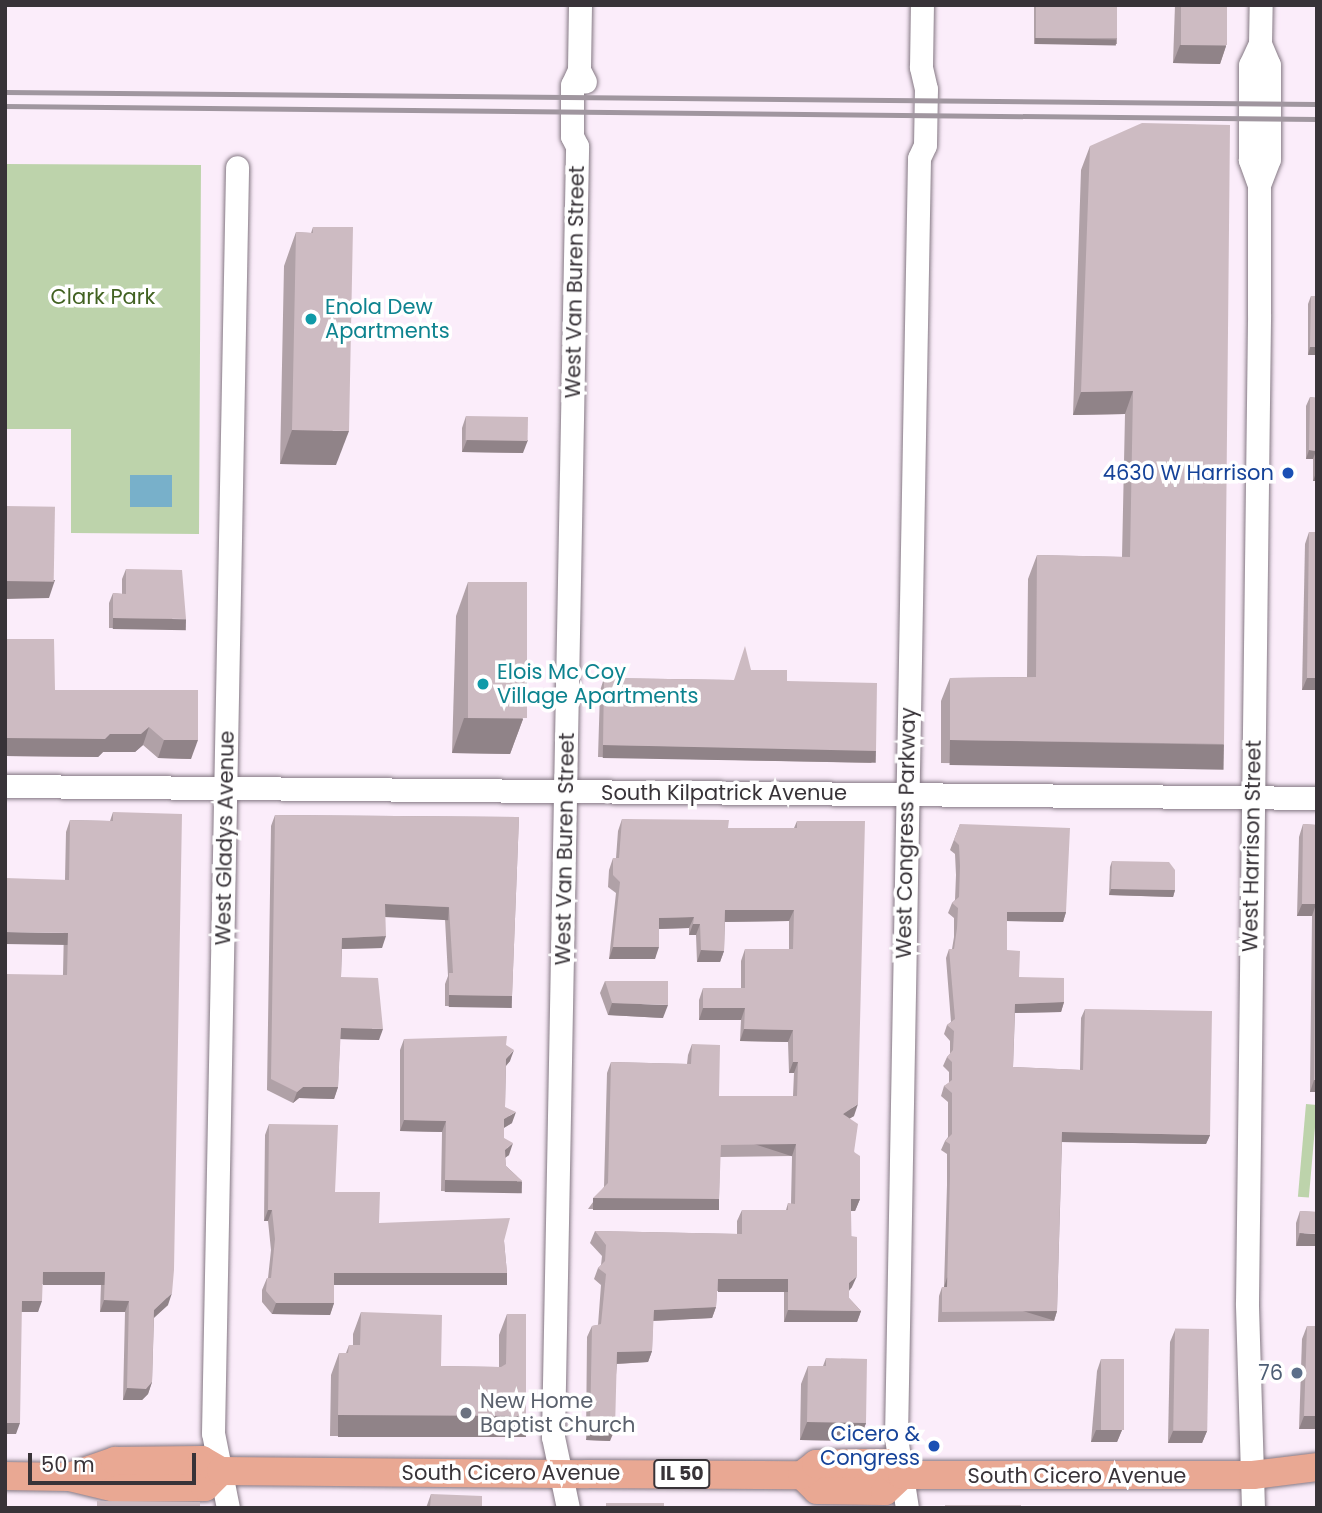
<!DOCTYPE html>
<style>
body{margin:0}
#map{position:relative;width:1322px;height:1513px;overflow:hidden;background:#fbedfa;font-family:Poppins,sans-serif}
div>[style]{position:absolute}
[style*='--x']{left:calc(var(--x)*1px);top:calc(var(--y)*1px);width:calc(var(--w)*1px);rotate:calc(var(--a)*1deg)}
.green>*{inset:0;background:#bdd3ab;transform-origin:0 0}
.water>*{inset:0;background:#78b0ca;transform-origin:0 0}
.roads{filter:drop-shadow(0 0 2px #847883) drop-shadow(0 0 2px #847883)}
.minor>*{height:23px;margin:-11.5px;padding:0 11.5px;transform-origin:11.5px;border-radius:11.5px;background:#fff}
.major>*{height:28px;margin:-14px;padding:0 14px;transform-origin:14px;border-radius:14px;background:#e9a893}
.rail>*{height:5px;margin:-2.5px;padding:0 2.5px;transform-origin:2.5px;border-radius:2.5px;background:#a0969f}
.wall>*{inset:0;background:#b0a1a7;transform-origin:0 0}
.shaded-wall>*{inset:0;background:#908388;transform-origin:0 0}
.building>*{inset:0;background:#cdbbc2;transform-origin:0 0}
.dots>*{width:19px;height:19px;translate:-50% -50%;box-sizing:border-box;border:4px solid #fff;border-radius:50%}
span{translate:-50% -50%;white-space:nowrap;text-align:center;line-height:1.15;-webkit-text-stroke:7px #fff;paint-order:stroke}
.shield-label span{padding:2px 5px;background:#fff;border:2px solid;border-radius:5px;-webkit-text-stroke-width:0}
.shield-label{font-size:19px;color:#383338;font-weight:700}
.street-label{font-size:21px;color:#383338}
.park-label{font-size:21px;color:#426222}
.culture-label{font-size:21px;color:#0d838f}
.left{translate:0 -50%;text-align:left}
.transit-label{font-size:21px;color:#164399}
.right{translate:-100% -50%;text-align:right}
.service-label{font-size:21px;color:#4e5e75}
.worship-label{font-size:21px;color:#5b616d}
.frame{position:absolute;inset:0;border:7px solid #383338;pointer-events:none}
.scale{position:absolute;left:28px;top:1453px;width:168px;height:32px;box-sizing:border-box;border:4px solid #383338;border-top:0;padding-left:9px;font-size:21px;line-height:24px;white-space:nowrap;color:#383338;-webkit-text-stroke:5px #fff;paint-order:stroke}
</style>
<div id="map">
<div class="green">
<div style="clip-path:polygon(5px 164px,201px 165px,199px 534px,71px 533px,71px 429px,5px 429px)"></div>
<div style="left:1306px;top:1104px;width:11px;height:93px;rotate:5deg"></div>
</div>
<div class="water">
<div style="left:130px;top:475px;width:42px;height:32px"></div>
</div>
<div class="roads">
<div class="minor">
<div style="--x:580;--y:5;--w:65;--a:90.9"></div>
<div style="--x:579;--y:70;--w:13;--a:63"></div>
<div style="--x:1259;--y:185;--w:28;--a:-69"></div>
<div style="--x:1269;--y:159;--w:94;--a:-90"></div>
<div style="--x:1269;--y:65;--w:23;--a:-113"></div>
<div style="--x:1260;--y:44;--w:39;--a:-89"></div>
<div style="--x:5;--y:786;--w:1312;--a:0.52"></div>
<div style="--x:228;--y:1508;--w:76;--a:-101.3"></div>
<div style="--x:213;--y:1433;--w:1266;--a:-88.91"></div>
<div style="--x:568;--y:1508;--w:73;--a:-101.9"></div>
<div style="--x:553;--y:1437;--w:1291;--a:-88.93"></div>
<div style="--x:577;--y:146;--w:11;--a:-117"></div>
<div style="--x:572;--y:136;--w:51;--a:-90"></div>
<div style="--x:572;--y:85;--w:17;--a:-65"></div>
<div style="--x:907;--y:1508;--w:71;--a:-98.9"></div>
<div style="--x:896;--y:1438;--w:1280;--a:-88.97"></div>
<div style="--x:919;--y:158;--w:14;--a:-65"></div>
<div style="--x:925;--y:145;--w:56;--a:-89"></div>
<div style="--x:926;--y:89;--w:23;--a:-103"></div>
<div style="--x:921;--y:67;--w:62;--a:-89.1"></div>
<div style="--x:1253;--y:1508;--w:205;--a:-91.7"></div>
<div style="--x:1247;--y:1303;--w:989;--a:-89.3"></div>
<div style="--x:1259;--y:314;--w:129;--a:-90"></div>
<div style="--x:1259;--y:185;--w:27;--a:-110"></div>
<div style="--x:1250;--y:160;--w:95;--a:-90"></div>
<div style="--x:1250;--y:65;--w:23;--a:-65"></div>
</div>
<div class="major">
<div style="--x:802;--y:1475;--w:21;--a:45"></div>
<div style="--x:817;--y:1490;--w:68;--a:0.8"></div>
<div style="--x:885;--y:1491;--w:23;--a:-43"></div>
<div style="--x:5;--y:1476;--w:64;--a:0.9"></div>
<div style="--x:69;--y:1477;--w:47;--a:13.4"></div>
<div style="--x:115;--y:1488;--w:90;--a:-0.6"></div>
<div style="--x:205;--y:1487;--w:23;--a:-45"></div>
<div style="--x:69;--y:1477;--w:49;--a:-19.2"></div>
<div style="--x:115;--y:1461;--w:87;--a:-0.7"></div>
<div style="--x:202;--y:1460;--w:22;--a:30"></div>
<div style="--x:221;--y:1471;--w:366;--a:0.5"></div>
<div style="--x:587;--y:1474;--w:215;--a:0.3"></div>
<div style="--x:802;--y:1475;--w:18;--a:-38"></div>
<div style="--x:816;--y:1464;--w:50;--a:-1.1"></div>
<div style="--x:866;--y:1463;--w:19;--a:0"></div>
<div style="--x:885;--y:1463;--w:21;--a:35"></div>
<div style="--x:902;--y:1475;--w:351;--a:0"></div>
<div style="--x:1253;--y:1475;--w:64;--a:-7.1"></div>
</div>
</div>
<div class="rail">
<div style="--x:5;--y:92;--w:1312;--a:0.52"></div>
<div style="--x:5;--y:106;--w:1312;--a:0.57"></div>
</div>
<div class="wall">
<div style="left:1034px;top:5px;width:83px;height:39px"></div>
<div style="clip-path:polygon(1175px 5px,1227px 5px,1226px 46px,1220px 64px,1173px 63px)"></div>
<div style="clip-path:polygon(1090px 146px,1224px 744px,1216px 767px,941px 763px,941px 701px,950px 678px,1027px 677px,1028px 579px,1037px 555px,1122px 557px,1125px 414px,1073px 415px,1081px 170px)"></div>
<div style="clip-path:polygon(313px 227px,336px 465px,280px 464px,284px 266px,296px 232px,311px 233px)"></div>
<div style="clip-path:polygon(1311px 296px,1317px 355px,1308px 355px,1308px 304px)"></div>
<div style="clip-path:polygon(1310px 397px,1317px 398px,1317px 481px,1313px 481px,1313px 459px,1306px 459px,1306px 406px)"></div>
<div style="clip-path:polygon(466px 416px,523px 453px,462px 452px,462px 428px)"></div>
<div style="clip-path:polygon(1309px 532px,1317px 532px,1317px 690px,1302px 690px,1305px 544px)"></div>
<div style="clip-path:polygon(126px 569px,182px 629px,109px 628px,109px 603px,113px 593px,122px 594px,122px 579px)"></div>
<div style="clip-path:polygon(468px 582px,523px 719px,510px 754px,452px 753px,456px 616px)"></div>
<div style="clip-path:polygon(5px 639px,55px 690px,198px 690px,191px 759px,158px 758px,143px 745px,135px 752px,103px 752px,98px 757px,5px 756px)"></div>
<div style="clip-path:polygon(751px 670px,787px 681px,872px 763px,598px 757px,600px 691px,604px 678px,734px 680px)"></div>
<div style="clip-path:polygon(113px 812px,168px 1305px,154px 1318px,152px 1382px,148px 1394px,142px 1400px,123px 1400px,125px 1312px,100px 1312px,101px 1284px,42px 1284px,38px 1312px,21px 1312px,16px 1434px,5px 1434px,63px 974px,66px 832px,70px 820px,110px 821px)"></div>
<div style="clip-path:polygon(275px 815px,519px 817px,512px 996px,508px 1007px,445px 1006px,445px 984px,448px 976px,445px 919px,385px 916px,382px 948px,342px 949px,341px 977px,379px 1040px,340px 1039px,338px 1087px,334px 1099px,299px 1098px,293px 1103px,267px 1090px,271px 826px)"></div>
<div style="clip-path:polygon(622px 819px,728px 828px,794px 828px,797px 821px,854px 1116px,850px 1118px,860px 1199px,855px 1211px,851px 1211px,852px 1287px,849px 1291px,849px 1298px,861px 1311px,857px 1322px,784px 1322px,784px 1291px,717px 1291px,716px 1307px,712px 1318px,653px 1321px,652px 1351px,648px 1362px,617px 1364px,610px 1441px,586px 1440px,587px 1337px,592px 1326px,598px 1325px,601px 1285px,594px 1279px,598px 1268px,601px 1265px,602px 1256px,590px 1243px,595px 1231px,737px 1234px,737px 1221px,742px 1210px,786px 1210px,788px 1203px,791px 1204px,792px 1156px,720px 1157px,719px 1199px,715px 1210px,588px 1209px,604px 1187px,607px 1073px,611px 1062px,687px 1064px,688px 1055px,692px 1044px,719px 1096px,793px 1096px,794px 1073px,789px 1073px,788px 1042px,740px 1041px,741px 1020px,699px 1020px,699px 1000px,703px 988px,741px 988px,741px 961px,745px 949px,789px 949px,789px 921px,725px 922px,724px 951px,720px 962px,697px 962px,696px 935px,689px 935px,689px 928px,659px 929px,655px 959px,609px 959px,616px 893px,608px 887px,609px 870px,613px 858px,616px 858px,618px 831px)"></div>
<div style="clip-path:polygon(960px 824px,1066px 912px,1063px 922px,1007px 921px,1007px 950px,1019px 977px,1064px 1002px,1061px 1012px,1015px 1013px,1013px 1067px,1080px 1070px,1081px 1018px,1085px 1009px,1210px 1135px,1206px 1144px,1062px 1142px,1057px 1311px,1054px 1321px,938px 1322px,939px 1296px,942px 1287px,944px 1287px,947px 1185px,947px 1154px,941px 1150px,945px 1141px,948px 1137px,948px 1102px,941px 1096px,944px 1086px,949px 1083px,949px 1072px,943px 1066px,947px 1057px,950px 1054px,950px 1041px,944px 1034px,947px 1025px,951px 1022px,946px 958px,949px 949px,952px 949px,954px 937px,954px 918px,948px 913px,952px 903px,955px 900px,956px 875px,955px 854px,950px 850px)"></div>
<div style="clip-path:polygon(1303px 824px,1317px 825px,1317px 1092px,1310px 1092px,1312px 916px,1297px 916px,1299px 837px)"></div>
<div style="clip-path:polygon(1112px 861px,1175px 890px,1173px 897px,1109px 895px,1110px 867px)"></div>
<div style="clip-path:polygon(605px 981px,663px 1018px,608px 1015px,600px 993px)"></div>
<div style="clip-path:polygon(404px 1039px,506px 1045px,510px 1061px,506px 1066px,505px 1107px,512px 1123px,504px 1128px,504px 1138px,509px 1155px,505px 1157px,506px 1166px,522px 1181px,518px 1192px,441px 1191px,442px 1132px,400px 1131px,400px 1050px)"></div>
<div style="clip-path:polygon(269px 1124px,335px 1192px,379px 1223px,504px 1241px,507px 1273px,503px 1284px,334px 1284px,334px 1303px,330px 1315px,272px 1314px,262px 1302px,262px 1290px,267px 1278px,268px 1278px,271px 1250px,268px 1221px,264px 1221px,265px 1135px)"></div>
<div style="clip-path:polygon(1300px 1211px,1317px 1212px,1296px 1246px,1296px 1223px)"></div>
<div style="clip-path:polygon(361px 1312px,441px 1366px,499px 1367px,499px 1335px,507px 1314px,526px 1416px,518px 1437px,330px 1436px,331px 1375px,339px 1353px,346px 1353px,349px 1345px,353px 1345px,353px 1334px)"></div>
<div style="clip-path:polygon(1307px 1326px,1317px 1429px,1299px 1429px,1302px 1339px)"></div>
<div style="clip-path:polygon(1175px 1330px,1207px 1431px,1202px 1443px,1168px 1443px,1170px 1342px)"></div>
<div style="clip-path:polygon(826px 1358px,866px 1423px,859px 1441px,800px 1440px,801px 1384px,808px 1366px,823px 1366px)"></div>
<div style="clip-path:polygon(1101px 1359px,1122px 1430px,1117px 1442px,1091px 1442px,1097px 1371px)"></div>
<div style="clip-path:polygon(431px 1494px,482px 1508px,426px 1508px)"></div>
</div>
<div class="shaded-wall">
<div style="left:1035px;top:38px;width:81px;height:6px;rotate:1deg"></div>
<div style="clip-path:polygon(1180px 45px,1226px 46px,1220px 64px,1173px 63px)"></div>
<div style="clip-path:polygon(1310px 347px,1317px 347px,1317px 355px,1308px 355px)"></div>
<div style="clip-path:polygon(1133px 391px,1125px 414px,1073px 415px,1081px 392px)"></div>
<div style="clip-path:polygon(292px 430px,349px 431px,336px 465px,280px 464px)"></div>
<div style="clip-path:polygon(467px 440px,528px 440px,523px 453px,462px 452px)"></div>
<div style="clip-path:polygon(1309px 450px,1316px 451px,1313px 459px,1306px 459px)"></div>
<div style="clip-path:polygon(1316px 473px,1317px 481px,1313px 481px)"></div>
<div style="clip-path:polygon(55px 580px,49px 598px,5px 599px,5px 581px)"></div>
<div style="left:113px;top:618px;width:73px;height:11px;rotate:1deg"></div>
<div style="clip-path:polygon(1307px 678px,1317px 678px,1317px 690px,1302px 690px)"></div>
<div style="clip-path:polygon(464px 718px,523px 719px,510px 754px,452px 753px)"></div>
<div style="clip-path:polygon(149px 727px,143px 745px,135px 752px,103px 752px,98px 757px,5px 756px,5px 738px,110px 734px)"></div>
<div style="clip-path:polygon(164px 740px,198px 740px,191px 759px,158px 758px)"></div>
<div style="left:950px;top:740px;width:274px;height:25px;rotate:1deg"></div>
<div style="left:603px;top:745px;width:273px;height:13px;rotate:1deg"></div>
<div style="clip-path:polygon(1111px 889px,1175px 890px,1173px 897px,1109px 895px)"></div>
<div style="left:385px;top:904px;width:64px;height:13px;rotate:3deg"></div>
<div style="clip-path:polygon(1302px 904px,1316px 904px,1312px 916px,1297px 916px)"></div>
<div style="clip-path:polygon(725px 910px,794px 910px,789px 921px,721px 922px)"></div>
<div style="clip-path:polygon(1007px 912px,1066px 912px,1063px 922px,1004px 921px)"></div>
<div style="clip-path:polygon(694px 917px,689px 928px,655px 929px,659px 918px)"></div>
<div style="clip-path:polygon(693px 924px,700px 924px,696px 935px,689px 935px)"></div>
<div style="left:5px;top:932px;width:63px;height:12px;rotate:1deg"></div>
<div style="clip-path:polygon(386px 936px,382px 948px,338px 949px,342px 938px)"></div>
<div style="clip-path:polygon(613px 947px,659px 947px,655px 959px,609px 959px)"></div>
<div style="clip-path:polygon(701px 950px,724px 951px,720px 962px,697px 962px)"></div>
<div style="left:449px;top:995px;width:63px;height:12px;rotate:1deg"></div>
<div style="clip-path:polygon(1064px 1002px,1061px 1012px,1012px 1013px,1015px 1004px)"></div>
<div style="clip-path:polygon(612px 1003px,668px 1005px,663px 1018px,608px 1015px)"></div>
<div style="clip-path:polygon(703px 1008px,745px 1008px,741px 1020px,699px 1020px)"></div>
<div style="clip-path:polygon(341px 1028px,383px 1029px,379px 1040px,336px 1039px)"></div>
<div style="clip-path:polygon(744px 1029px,793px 1030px,788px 1042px,740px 1041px)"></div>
<div style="clip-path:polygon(514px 1050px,510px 1061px,502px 1070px,506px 1059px)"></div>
<div style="clip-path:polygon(793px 1062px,798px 1062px,794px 1073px,789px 1073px)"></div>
<div style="clip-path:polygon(1314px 1080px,1317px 1080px,1317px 1092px,1310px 1092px)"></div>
<div style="clip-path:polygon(303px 1087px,338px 1087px,334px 1099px,299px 1098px,293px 1103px,297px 1092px)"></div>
<div style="clip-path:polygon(858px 1104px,854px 1116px,839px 1125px,843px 1114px)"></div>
<div style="clip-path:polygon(516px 1112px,512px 1123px,500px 1130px,504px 1119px)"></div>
<div style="clip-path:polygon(404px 1120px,446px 1121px,442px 1132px,400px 1131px)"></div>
<div style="clip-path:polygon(1062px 1132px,1210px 1135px,1206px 1144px,1058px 1142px)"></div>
<div style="clip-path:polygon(513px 1143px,509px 1155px,501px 1161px,505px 1150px)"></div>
<div style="left:796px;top:1144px;width:13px;height:75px;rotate:108deg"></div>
<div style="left:445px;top:1180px;width:77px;height:12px;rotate:1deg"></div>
<div style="left:593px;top:1198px;width:126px;height:12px"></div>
<div style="clip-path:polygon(851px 1199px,860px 1199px,855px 1211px,846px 1211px)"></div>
<div style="clip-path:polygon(268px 1210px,272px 1210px,268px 1221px,264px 1221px)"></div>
<div style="clip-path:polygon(1300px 1233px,1317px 1234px,1317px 1246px,1296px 1246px)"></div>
<div style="left:43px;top:1272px;width:62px;height:13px"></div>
<div style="left:334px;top:1273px;width:173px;height:12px"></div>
<div style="clip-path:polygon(857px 1276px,852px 1287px,845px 1294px,849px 1283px)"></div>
<div style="left:718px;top:1279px;width:70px;height:13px"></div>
<div style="clip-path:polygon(172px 1293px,168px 1305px,150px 1321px,154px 1310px)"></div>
<div style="clip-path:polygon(104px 1300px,129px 1301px,125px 1312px,100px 1312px)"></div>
<div style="clip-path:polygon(22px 1301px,42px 1301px,38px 1312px,17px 1312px)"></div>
<div style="clip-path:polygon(276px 1303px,334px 1303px,330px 1315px,272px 1314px)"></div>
<div style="clip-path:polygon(716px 1307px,712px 1318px,649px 1321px,654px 1310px)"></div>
<div style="clip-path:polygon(788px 1310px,861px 1311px,857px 1322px,784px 1322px)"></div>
<div style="left:1057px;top:1311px;width:10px;height:115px;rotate:107deg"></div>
<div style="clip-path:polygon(652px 1351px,648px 1362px,613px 1364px,617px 1352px)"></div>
<div style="clip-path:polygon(152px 1382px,148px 1394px,142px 1400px,123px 1400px,127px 1388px)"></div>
<div style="left:338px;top:1415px;width:188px;height:22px"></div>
<div style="clip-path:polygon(1304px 1416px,1317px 1416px,1317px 1429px,1299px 1429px)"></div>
<div style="clip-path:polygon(807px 1422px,866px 1423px,859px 1441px,800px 1440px)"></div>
<div style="clip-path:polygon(5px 1423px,20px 1423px,16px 1434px,5px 1434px)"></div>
<div style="clip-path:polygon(590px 1429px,615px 1429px,610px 1441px,586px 1440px)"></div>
<div style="clip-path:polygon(1096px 1430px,1122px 1430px,1117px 1442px,1091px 1442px)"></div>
<div style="clip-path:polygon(1173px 1431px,1207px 1431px,1202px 1443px,1168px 1443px)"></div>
</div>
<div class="building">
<div style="left:1036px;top:5px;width:81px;height:33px"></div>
<div style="left:1181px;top:5px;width:46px;height:40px"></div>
<div style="clip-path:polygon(1142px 123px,1230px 125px,1224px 744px,950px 740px,950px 678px,1036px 677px,1037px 555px,1130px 557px,1133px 391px,1081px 392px,1090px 146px)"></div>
<div style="clip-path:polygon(313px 227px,353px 227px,349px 431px,292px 430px,296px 232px,313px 233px)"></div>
<div style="clip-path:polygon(1311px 296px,1317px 296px,1317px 347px,1310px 347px)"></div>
<div style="clip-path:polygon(1310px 397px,1317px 398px,1317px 473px,1316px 451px,1309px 450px)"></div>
<div style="left:466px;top:416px;width:62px;height:24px;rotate:1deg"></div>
<div style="left:5px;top:506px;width:50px;height:75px;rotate:1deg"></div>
<div style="clip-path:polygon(1309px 532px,1317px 532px,1317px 678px,1307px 678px)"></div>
<div style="clip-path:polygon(126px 569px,182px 570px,186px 619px,113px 618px,113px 593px,126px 594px)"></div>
<div style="left:468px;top:582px;width:59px;height:136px"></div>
<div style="clip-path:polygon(5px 639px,54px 639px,55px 690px,198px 690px,198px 740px,164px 740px,149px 727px,141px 734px,110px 734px,105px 739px,5px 738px)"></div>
<div style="clip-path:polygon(745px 646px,751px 670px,787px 670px,787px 681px,877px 683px,876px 751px,603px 745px,604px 678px,734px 680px)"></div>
<div style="clip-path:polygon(113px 812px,182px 814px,174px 1270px,172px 1293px,154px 1310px,152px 1382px,146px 1389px,127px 1388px,129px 1301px,104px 1300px,105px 1272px,43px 1272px,42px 1301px,22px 1301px,20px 1423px,5px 1423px,5px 974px,67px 975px,68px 933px,5px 932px,5px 878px,69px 880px,70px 820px,113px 821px)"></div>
<div style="clip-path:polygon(275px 815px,519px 817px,512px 996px,449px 995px,449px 973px,453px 973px,449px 907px,385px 904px,386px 936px,342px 938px,341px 977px,378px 978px,383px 1029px,341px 1028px,338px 1087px,303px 1087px,297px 1092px,271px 1079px)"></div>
<div style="clip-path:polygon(622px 819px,729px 820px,728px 828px,797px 828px,797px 821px,865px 821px,858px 1104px,843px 1114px,858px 1124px,854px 1152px,860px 1156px,860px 1199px,851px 1199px,851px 1236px,857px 1237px,857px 1276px,849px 1283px,849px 1298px,861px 1311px,788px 1310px,788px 1279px,718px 1279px,716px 1307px,654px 1310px,652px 1351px,617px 1352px,615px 1429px,590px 1429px,592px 1326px,601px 1324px,606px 1274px,598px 1268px,605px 1261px,606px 1245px,595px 1231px,742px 1234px,742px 1210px,788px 1210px,788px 1203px,795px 1204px,796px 1144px,721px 1145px,719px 1199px,593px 1198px,608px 1183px,611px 1062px,691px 1064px,692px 1044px,720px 1045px,719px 1096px,797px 1096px,798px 1062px,793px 1062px,793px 1030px,744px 1029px,745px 1008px,703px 1008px,703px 988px,745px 988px,745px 949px,793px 949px,794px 910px,725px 910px,724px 951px,701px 950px,700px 924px,693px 924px,694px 917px,659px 918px,659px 947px,613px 947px,620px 882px,613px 875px,613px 858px,619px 858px)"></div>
<div style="clip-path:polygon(960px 824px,1070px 828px,1066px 912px,1007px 912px,1007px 950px,1020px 951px,1019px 977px,1064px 978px,1064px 1002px,1015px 1004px,1013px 1067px,1083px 1070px,1085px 1009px,1212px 1011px,1210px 1135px,1062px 1132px,1057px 1311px,942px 1312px,942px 1287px,947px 1287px,950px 1176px,950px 1144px,945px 1141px,952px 1134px,952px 1093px,944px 1086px,952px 1080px,952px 1062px,947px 1057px,953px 1050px,954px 1031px,947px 1025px,955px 1019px,949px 949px,954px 949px,957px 928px,958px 908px,952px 903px,959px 897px,960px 866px,959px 845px,954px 840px)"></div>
<div style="clip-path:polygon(1303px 824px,1317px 825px,1317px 1080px,1314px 1080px,1316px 904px,1302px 904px)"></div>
<div style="clip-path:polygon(1112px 861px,1169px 862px,1175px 870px,1175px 890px,1111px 889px)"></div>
<div style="clip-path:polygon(605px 981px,668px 981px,668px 1005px,612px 1003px)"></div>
<div style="clip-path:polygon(507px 1036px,506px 1045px,514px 1050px,506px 1059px,505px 1107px,516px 1112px,504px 1119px,504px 1138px,513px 1143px,505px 1150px,506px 1166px,522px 1181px,445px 1180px,446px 1121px,404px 1120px,404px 1039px)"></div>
<div style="clip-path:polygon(269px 1124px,338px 1125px,335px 1192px,380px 1192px,379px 1223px,510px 1218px,504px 1241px,507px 1273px,334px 1273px,334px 1303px,276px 1303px,266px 1291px,267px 1278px,271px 1278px,275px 1239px,272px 1210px,268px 1210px)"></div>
<div style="left:1300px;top:1211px;width:17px;height:22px;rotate:3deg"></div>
<div style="clip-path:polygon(361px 1312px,442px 1315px,441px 1366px,501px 1367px,506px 1364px,507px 1314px,526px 1314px,526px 1416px,338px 1415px,339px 1353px,348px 1353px,349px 1345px,360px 1345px)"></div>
<div style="clip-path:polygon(1307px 1326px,1317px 1326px,1317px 1416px,1304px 1416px)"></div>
<div style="left:1209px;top:1329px;width:102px;height:34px;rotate:91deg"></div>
<div style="clip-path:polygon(826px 1358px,867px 1359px,866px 1423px,807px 1422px,808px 1366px,826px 1366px)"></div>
<div style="left:1101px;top:1359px;width:23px;height:71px"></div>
<div style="clip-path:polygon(431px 1494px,482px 1496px,482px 1508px,430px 1508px)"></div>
<div style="clip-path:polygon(97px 1501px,200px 1502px,200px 1508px,97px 1508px)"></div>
<div style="left:606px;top:1503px;width:58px;height:5px"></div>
<div style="left:945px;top:1505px;width:76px;height:3px"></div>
<div style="left:1071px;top:1506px;width:80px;height:2px"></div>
</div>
<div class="dots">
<div style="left:311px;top:319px;background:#0f9aa8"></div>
<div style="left:1288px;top:473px;background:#1a4fb4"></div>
<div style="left:483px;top:684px;background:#0f9aa8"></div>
<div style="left:1297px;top:1373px;background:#5c6f8a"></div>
<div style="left:466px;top:1413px;background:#6b7280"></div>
<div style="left:934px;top:1446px;background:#1a4fb4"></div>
</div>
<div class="shield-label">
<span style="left:682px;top:1474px">IL 50</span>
</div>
<div class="street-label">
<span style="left:575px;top:282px;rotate:-89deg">West Van Buren Street</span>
<span style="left:724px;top:793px">South Kilpatrick Avenue</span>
<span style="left:906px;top:833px;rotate:-89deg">West Congress Parkway</span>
<span style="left:225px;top:838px;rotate:-89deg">West Gladys Avenue</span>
<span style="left:1252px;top:846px;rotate:-89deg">West Harrison Street</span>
<span style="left:565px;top:849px;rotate:-89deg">West Van Buren Street</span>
<span style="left:511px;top:1473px">South Cicero Avenue</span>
<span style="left:1077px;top:1476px">South Cicero Avenue</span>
</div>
<div class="park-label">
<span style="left:103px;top:297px">Clark Park</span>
</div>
<div class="culture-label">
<span class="left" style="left:325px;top:319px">Enola Dew<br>Apartments</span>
<span class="left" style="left:497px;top:684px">Elois Mc Coy<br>Village Apartments</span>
</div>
<div class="transit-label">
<span class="right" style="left:1274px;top:473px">4630 W Harrison</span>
<span class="right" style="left:920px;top:1446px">Cicero &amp;<br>Congress</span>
</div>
<div class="service-label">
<span class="right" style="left:1283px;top:1373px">76</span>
</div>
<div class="worship-label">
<span class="left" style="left:480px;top:1413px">New Home<br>Baptist Church</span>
</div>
<div class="frame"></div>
<div class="scale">50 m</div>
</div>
